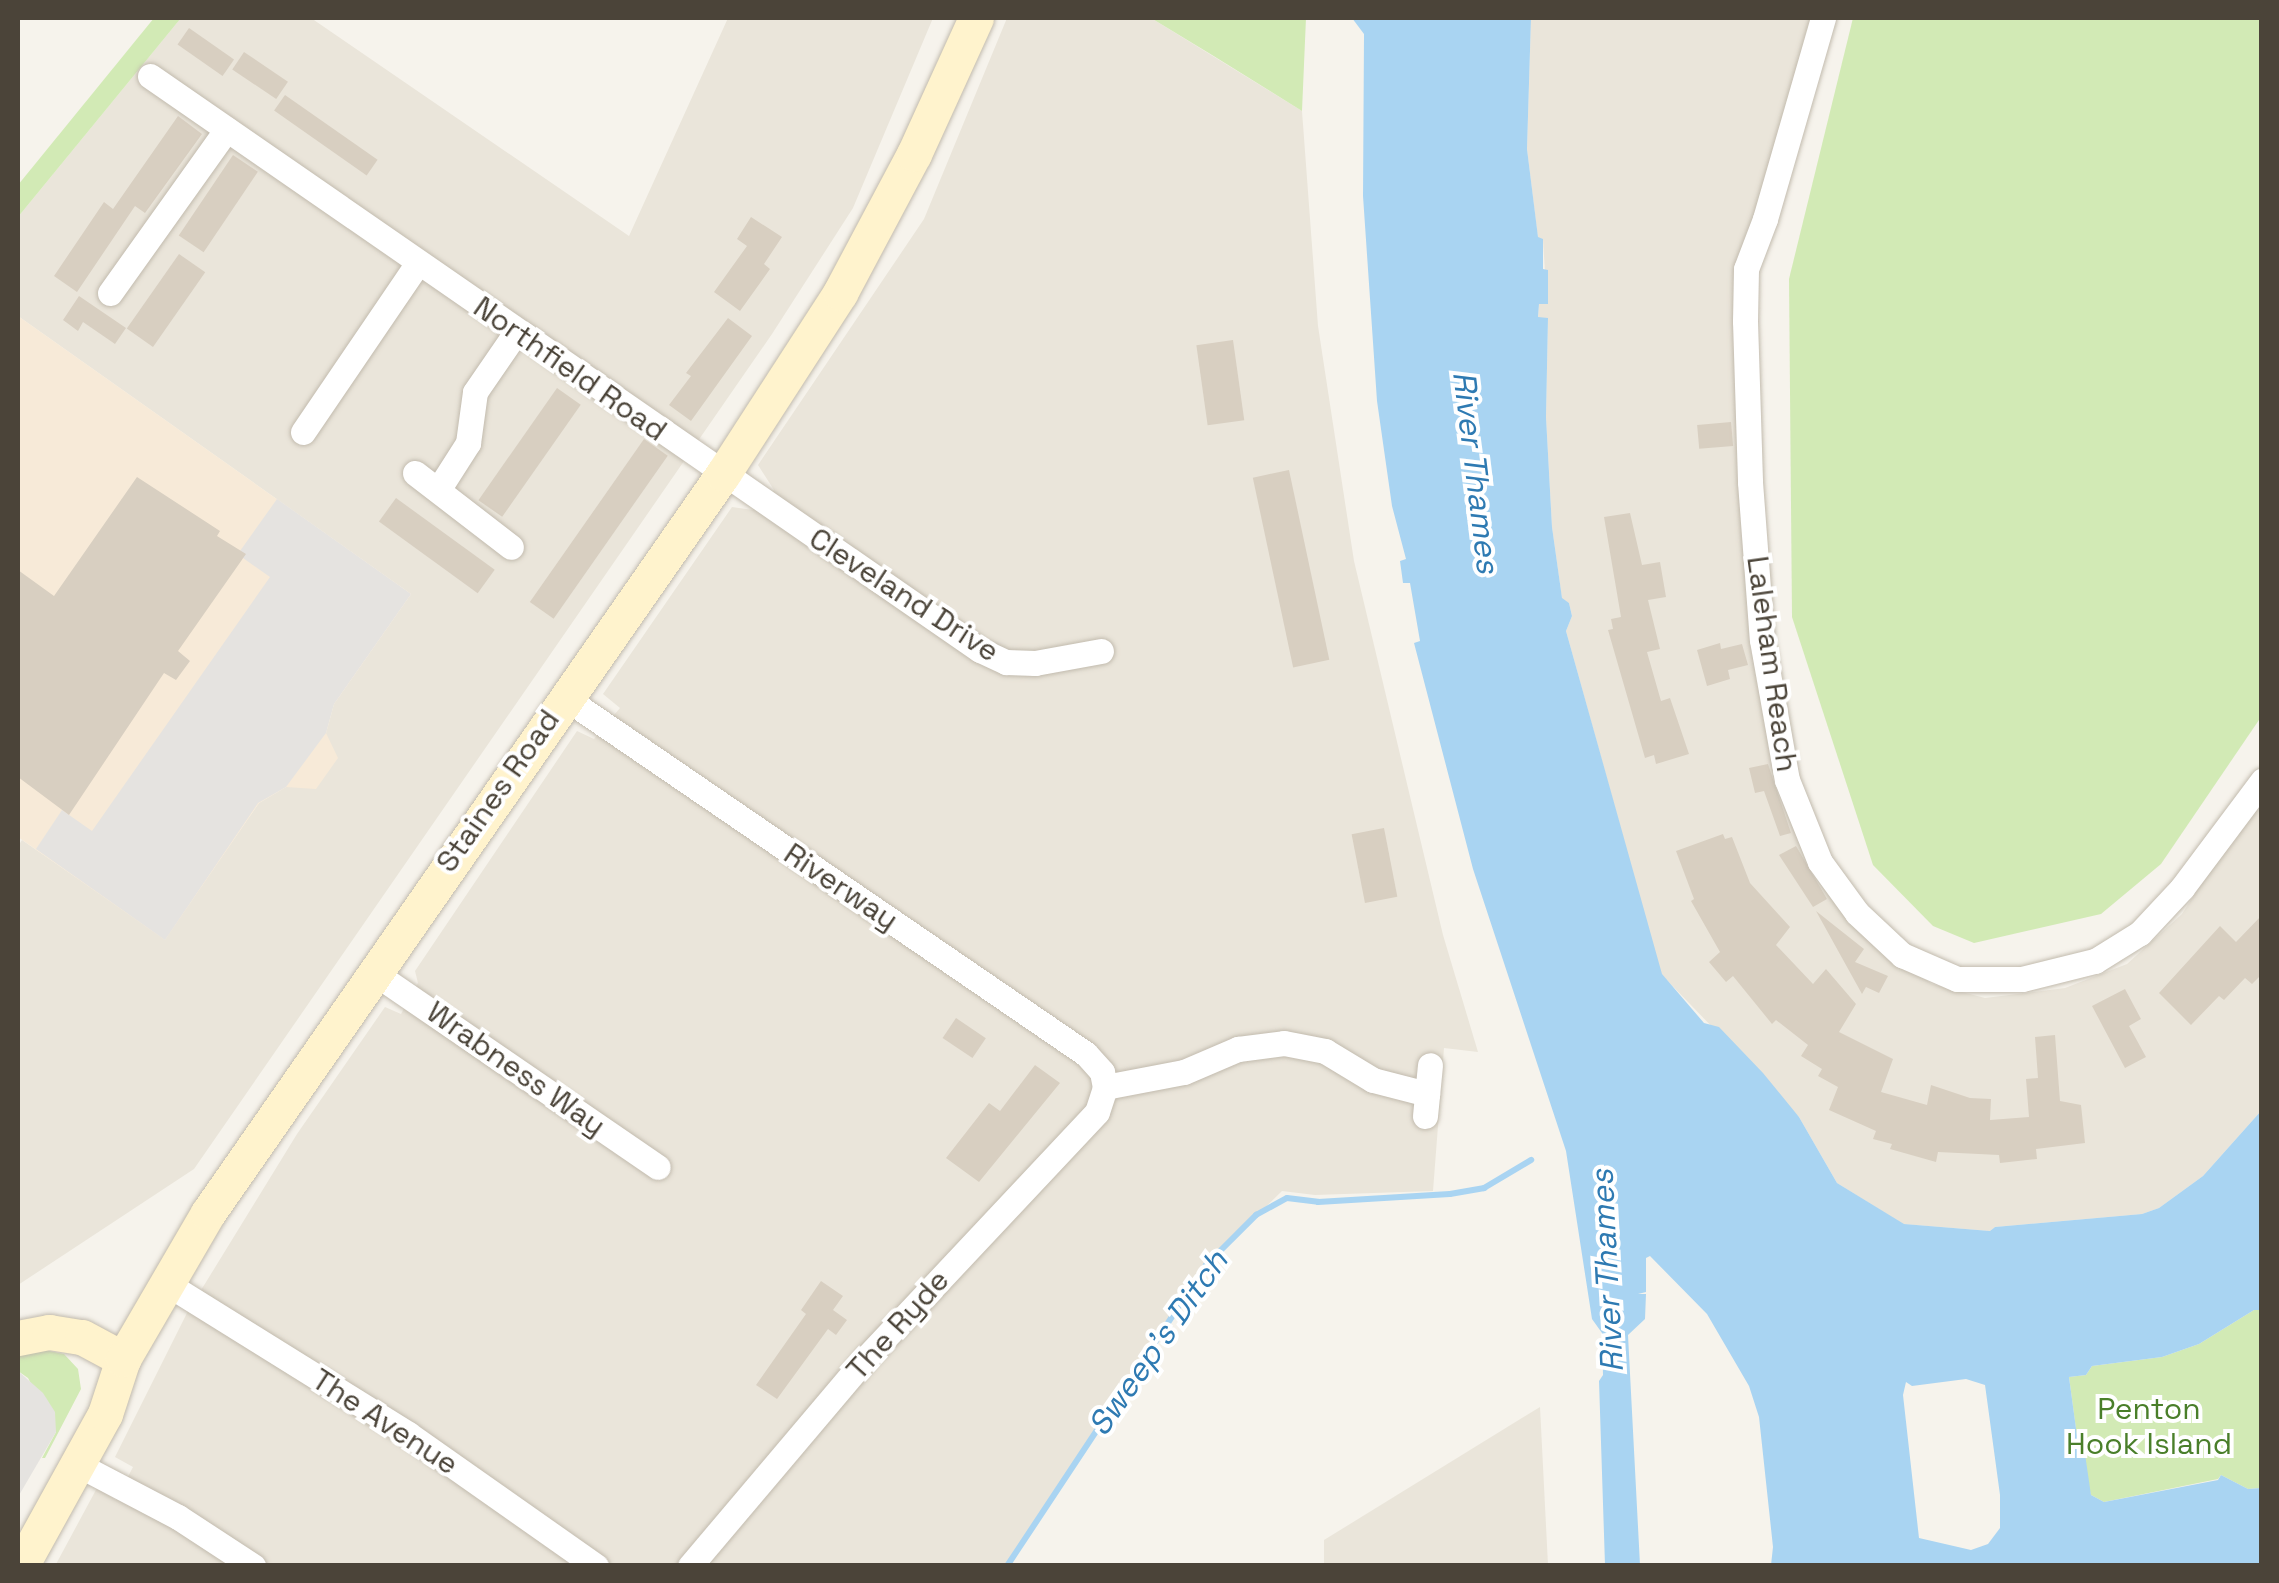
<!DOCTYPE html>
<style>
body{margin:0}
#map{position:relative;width:2279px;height:1583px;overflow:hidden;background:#f6f3ec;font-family:"Space Grotesk",sans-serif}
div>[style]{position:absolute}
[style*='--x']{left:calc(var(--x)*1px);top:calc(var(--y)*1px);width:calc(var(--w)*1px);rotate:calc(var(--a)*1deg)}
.residential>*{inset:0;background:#eae5da}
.commercial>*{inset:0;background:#f7ead8}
.green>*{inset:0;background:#d2eab5}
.parking>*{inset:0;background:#e5e3e0}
.water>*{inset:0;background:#a9d4f2}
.stream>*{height:6px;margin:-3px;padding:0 3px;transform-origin:3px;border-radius:3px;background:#a9d4f2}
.building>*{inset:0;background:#d8cfc1;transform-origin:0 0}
.roads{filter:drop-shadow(0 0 2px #c2bbae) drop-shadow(0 0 2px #c2bbae)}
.street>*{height:25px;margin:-12.5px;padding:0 12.5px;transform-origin:12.5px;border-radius:12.5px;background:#fff}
.secondary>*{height:35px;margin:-17.5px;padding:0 17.5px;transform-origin:17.5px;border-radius:17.5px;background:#fff3cd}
span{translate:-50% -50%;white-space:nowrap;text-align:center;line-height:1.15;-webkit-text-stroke:8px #fff;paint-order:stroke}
.street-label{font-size:30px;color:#4b4439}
.park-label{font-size:30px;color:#4a7f2a}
.water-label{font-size:32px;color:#2e7ab2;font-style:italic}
.frame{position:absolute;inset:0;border:20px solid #4b4439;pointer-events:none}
</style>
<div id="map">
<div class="residential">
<div style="clip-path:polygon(181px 18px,311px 18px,629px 236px,728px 18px,933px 18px,853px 208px,772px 334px,194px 1169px,18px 1285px,18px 846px,22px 840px,165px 939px,259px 803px,286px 787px,326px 733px,334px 704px,411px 594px,18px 316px,18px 217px)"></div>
<div style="clip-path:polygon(1007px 18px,1151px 18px,1302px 111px,1318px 326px,1354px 561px,1443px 935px,1478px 1052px,1444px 1048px,1433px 1191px,1315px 1195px,1282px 1191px,1206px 1265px,1007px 1565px,55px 1566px,97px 1488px,116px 1500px,133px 1467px,115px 1457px,187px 1313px,297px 1134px,385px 1007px,401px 1014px,418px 983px,415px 971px,577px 731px,594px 739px,620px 708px,603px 694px,732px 507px,753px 510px,774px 490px,758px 465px,924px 219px)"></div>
<div style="clip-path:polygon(1531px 18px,1810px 18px,1774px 151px,1734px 356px,1798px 826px,1884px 951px,1932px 984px,1985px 998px,2065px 988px,2127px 964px,2182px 914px,2240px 822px,2261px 796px,2261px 1111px,2203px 1176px,2159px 1208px,2142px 1214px,1995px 1227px,1990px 1231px,1903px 1224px,1837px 1183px,1799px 1117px,1661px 974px,1566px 631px,1572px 616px,1569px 603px,1562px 599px,1552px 527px,1546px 417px,1548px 319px,1538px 318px,1539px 303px,1547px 304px,1543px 240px,1538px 238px,1527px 149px)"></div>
<div style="clip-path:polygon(1540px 1407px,1548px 1565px,1324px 1565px,1324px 1540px)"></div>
</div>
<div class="commercial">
<div style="clip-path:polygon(18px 316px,411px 594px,334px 704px,326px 733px,338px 758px,316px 789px,286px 787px,259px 803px,165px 940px,18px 837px)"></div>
</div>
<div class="green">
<div style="clip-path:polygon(154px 18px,181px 18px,18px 217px,18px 185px)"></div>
<div style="clip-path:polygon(1151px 18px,1306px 18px,1302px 111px,1212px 55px)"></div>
<div style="clip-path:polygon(1853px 18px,2261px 18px,2261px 717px,2161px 864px,2101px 914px,1974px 943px,1933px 926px,1873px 865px,1792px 617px,1789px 279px)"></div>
<div style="clip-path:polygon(2254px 1310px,2261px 1310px,2261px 1488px,2248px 1489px,2221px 1475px,2218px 1479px,2104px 1502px,2091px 1495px,2078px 1444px,2069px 1377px,2086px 1375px,2092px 1366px,2162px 1357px,2199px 1344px)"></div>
<div style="clip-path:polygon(30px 1347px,64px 1354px,78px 1369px,81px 1389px,45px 1458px,42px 1458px,56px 1432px,28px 1378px,18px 1371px,18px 1350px)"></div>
</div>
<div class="parking">
<div style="clip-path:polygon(277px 499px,411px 594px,334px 704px,326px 733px,286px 787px,258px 803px,165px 940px,36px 849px,62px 810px,92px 831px,270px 577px,243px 558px,240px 551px)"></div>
<div style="clip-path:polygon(18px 1371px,43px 1393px,55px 1412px,56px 1432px,18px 1497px)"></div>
</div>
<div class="water">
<div style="clip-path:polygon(evenodd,1352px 18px,1531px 18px,1527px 149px,1538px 237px,1543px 239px,1543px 269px,1548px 270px,1548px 304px,1539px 304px,1538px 317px,1548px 318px,1546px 417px,1552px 527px,1562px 598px,1569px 603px,1572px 616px,1566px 631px,1662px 974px,1704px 1023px,1719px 1027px,1763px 1073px,1799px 1117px,1837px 1183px,1904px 1224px,1990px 1231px,1995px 1227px,2142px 1214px,2159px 1208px,2203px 1176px,2261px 1111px,2261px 1310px,2254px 1310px,2199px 1344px,2162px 1357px,2092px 1366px,2086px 1375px,2069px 1377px,2078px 1443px,2084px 1447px,2091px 1495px,2104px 1502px,2218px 1480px,2221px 1475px,2248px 1489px,2261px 1488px,2261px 1565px,1771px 1565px,1773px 1547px,1759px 1417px,1749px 1386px,1707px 1314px,1650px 1256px,1646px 1258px,1646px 1292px,1638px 1294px,1646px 1294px,1645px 1319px,1628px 1335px,1640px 1565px,1605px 1565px,1599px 1381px,1603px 1375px,1602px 1333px,1592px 1319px,1566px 1151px,1473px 869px,1414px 643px,1420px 641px,1410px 583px,1403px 583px,1400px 561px,1406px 559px,1392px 506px,1377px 401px,1363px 196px,1364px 34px,1352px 18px,1966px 1379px,1985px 1385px,2000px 1495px,2000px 1528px,1988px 1544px,1971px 1550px,1919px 1538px,1903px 1395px,1906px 1382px,1912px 1386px,1966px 1379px)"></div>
</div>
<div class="stream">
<div style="--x:1007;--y:1566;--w:361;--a:-56.5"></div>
<div style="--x:1206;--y:1265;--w:71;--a:-45"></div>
<div style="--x:1256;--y:1215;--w:35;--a:-29"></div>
<div style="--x:1287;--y:1198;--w:31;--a:7"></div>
<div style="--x:1318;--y:1202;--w:132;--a:-3.5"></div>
<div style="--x:1450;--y:1194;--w:35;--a:-10"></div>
<div style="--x:1484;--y:1188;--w:55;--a:-30.8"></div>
</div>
<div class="building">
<div style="left:189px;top:28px;width:55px;height:20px;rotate:35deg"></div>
<div style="left:244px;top:52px;width:53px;height:21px;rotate:34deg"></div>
<div style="left:285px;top:95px;width:113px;height:19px;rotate:35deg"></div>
<div style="clip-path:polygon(178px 116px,202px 134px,145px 213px,135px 206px,77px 292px,54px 276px,104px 202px,113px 209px)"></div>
<div style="left:233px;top:155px;width:30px;height:97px;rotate:34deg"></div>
<div style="clip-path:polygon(751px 217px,782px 237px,764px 264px,770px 269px,740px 311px,714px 292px,747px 246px,737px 239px)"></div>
<div style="left:179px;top:254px;width:32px;height:91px;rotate:35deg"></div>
<div style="clip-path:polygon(79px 296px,126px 328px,115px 344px,83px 322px,78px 331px,63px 320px)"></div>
<div style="clip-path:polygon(728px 318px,752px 336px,691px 421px,669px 405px,691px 376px,686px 373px)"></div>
<div style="left:1233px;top:340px;width:81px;height:37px;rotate:82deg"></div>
<div style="left:557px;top:388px;width:29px;height:137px;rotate:35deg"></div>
<div style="left:1731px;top:422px;width:24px;height:34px;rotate:85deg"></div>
<div style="left:644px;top:439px;width:29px;height:199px;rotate:35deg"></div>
<div style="left:1289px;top:470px;width:194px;height:37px;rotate:78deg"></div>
<div style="clip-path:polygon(137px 477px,220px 531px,217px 536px,246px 554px,178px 651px,190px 661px,176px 680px,164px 673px,69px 815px,18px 777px,18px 570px,54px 596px)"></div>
<div style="left:396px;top:498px;width:122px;height:29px;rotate:36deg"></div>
<div style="clip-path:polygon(1630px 513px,1642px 565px,1660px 562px,1666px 597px,1648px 600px,1660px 649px,1647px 652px,1661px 701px,1670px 698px,1689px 754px,1656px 764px,1654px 755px,1645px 758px,1608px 630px,1613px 629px,1611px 619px,1621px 617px,1604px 517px)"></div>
<div style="clip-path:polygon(1720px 643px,1721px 649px,1742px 644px,1748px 665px,1728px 670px,1730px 679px,1707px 686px,1697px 650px)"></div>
<div style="clip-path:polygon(1768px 764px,1791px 833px,1780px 836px,1764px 791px,1755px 793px,1749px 768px)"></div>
<div style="left:1384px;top:828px;width:70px;height:33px;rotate:79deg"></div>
<div style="clip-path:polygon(1723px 834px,1725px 839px,1732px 837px,1750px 883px,1790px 927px,1776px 945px,1813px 984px,1826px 969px,1856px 1004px,1839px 1032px,1893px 1059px,1881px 1092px,1927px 1105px,1931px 1085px,1970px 1098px,1991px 1099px,1990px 1120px,2029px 1117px,2026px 1079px,2038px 1078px,2035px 1037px,2055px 1035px,2060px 1101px,2081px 1105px,2085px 1143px,2036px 1149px,2037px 1159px,2000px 1163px,1999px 1155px,1938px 1152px,1936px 1162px,1890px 1149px,1892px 1144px,1873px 1139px,1876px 1131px,1829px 1110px,1838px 1087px,1818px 1076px,1822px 1069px,1801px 1056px,1808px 1045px,1776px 1020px,1772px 1024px,1733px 976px,1726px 982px,1709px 962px,1720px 952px,1691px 901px,1694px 899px,1676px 851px)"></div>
<div style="clip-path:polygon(1796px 846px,1827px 899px,1813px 907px,1779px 855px)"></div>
<div style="clip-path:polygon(1816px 911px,1864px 949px,1855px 962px,1888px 976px,1879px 993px,1866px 987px,1862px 994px)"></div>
<div style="clip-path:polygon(2262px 915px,2262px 974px,2252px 984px,2245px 978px,2224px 1000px,2219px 996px,2191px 1025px,2159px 993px,2220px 926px,2236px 942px)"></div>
<div style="clip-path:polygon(2125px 989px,2141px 1019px,2129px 1026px,2146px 1057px,2125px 1068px,2092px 1006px)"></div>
<div style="left:956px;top:1018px;width:36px;height:24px;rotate:34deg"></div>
<div style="clip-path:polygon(1035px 1065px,1060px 1083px,979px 1182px,946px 1158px,989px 1103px,1000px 1111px)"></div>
<div style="clip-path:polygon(821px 1281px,843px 1296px,833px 1310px,847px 1320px,836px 1335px,828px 1329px,777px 1399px,756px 1385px,806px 1314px,801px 1310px)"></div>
</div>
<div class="roads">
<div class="street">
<div style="--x:1823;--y:18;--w:209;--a:106.1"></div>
<div style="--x:1765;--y:219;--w:53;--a:110.8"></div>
<div style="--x:1746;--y:269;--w:52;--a:91.1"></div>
<div style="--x:1745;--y:321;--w:161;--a:88.2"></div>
<div style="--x:1750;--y:482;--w:158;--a:85.7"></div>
<div style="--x:1762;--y:640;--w:142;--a:79.9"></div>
<div style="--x:1787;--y:780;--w:88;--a:68.1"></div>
<div style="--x:1820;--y:862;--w:63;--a:54"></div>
<div style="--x:1857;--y:913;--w:62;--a:43"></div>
<div style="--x:1902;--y:955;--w:60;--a:23.6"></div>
<div style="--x:1957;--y:979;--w:65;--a:0"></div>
<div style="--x:2022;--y:979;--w:75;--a:-13.9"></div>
<div style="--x:2095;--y:961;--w:53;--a:-31.9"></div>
<div style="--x:2140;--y:933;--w:62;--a:-47"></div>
<div style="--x:2182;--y:888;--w:134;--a:-53.2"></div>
<div style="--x:150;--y:76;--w:1009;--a:34.67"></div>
<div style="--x:980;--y:650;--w:29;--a:25"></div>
<div style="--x:1006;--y:662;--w:29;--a:2"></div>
<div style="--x:1035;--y:663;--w:67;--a:-10.3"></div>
<div style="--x:110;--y:293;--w:201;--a:-54.5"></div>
<div style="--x:303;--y:432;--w:203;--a:-55.8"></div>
<div style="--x:415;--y:473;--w:121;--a:37.6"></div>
<div style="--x:438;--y:490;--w:56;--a:-57.4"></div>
<div style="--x:468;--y:443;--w:51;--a:-82.2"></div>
<div style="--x:475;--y:392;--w:74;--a:-55.5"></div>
<div style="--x:564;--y:697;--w:632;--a:34.37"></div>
<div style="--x:1086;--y:1054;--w:24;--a:48"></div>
<div style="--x:1102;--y:1072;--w:15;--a:79"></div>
<div style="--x:373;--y:972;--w:345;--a:34.4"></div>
<div style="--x:1105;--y:1087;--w:80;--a:-10.8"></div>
<div style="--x:1184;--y:1072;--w:59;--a:-23.1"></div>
<div style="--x:1238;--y:1049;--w:46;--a:-7.4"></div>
<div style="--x:1284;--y:1043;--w:42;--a:11"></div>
<div style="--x:1325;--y:1051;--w:56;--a:31.1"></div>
<div style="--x:1373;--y:1080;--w:56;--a:14.5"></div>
<div style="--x:1425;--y:1116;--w:51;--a:-84.4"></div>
<div style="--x:169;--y:1285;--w:282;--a:31.9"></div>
<div style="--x:408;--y:1434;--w:230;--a:35.1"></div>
<div style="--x:75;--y:1463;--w:116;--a:27.7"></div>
<div style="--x:178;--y:1517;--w:90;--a:33.2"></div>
<div style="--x:690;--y:1566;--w:272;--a:-49.8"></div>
<div style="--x:866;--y:1358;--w:337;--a:-46.8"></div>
<div style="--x:1097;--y:1112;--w:26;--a:-72"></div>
</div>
<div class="secondary">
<div style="--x:18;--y:1338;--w:32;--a:-11"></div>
<div style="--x:49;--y:1332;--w:33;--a:9"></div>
<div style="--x:82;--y:1337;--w:47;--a:28.2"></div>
<div style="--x:21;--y:1566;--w:174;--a:-61.1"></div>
<div style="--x:105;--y:1414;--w:58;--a:-71.9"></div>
<div style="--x:123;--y:1359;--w:169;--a:-59.8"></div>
<div style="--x:208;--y:1213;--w:901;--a:-55.13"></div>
<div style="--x:723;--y:474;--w:216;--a:-57.1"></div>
<div style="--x:840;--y:293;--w:157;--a:-62"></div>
<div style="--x:914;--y:154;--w:149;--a:-65.5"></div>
</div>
</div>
<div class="street-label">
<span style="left:570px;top:369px;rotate:35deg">Northfield Road</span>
<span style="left:904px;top:595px;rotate:33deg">Cleveland Drive</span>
<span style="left:1772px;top:664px;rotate:82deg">Laleham Reach</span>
<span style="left:498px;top:791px;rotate:-55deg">Staines Road</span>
<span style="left:841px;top:887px;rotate:34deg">Riverway</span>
<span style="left:516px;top:1069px;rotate:35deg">Wrabness Way</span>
<span style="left:898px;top:1325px;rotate:-48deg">The Ryde</span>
<span style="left:385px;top:1422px;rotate:33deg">The Avenue</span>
</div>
<div class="park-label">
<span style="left:2149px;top:1426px">Penton<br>Hook Island</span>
</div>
<div class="water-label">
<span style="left:1476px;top:472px;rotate:83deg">River Thames</span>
<span style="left:1607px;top:1271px;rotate:-93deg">River Thames</span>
<span style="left:1158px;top:1343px;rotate:-55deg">Sweep's Ditch</span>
</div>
<div class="frame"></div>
</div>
